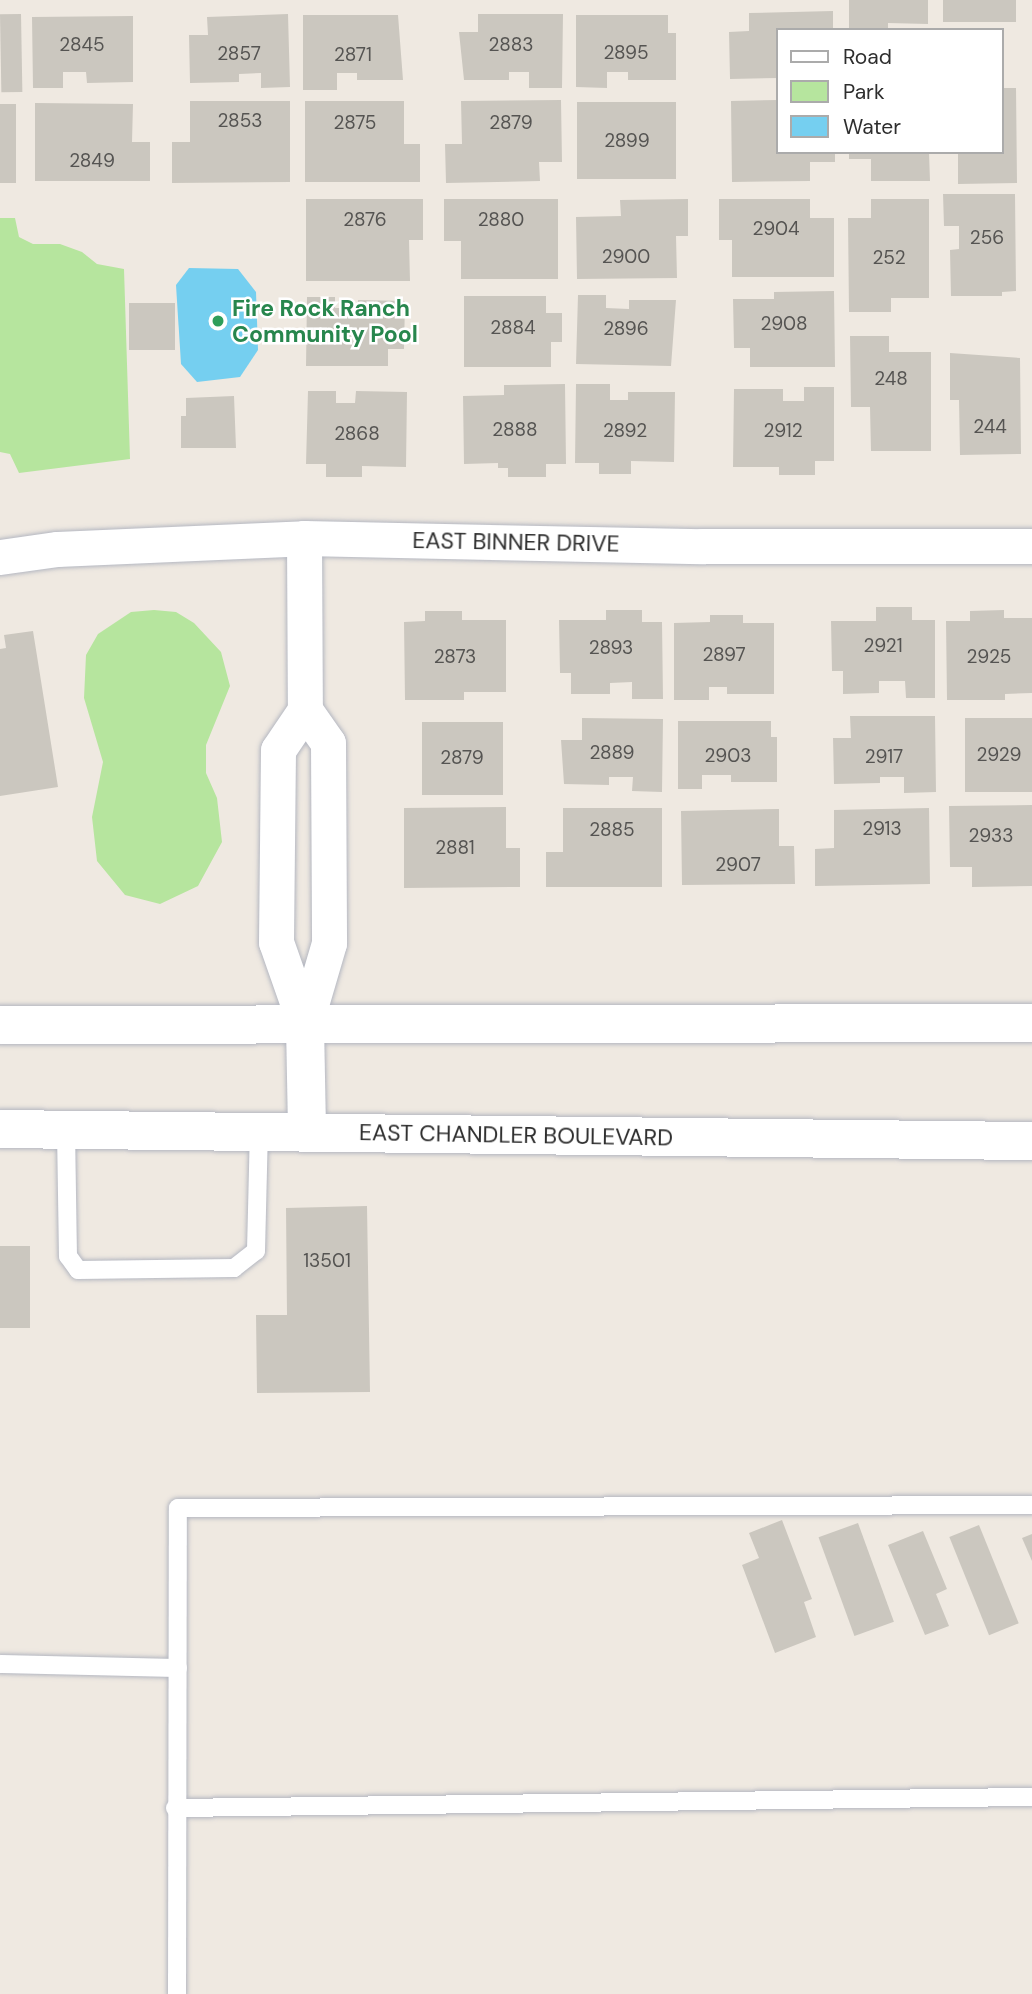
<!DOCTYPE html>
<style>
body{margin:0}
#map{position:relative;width:1032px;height:1994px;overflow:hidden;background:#efe9e1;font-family:"DM Sans",sans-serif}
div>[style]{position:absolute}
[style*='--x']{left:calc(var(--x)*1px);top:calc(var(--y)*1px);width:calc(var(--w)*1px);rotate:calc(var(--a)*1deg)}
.green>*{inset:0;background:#b6e59e}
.water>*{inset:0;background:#75cff0}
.building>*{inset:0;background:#cbc7bf;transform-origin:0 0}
.roads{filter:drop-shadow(0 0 2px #b4b7c1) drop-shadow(0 0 2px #b4b7c1)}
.service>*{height:18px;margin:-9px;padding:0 9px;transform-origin:9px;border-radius:9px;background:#fff}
.minor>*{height:35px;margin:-17.5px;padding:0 17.5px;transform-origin:17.5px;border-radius:17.5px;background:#fff}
.secondary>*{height:38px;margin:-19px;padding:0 19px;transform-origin:19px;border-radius:19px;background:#fff}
.dots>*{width:19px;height:19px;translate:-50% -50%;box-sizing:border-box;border:4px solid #fff;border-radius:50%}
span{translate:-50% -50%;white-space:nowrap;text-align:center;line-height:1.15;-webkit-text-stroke:5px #fff;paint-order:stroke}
.number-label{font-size:19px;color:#555452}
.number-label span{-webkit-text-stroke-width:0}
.leisure-label{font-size:23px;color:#27864d;font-weight:700}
.left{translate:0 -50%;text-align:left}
.street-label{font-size:23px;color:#2e2e2e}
.legend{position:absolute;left:776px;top:28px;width:228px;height:126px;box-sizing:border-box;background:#fff;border:2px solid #ababab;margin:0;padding:9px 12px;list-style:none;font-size:21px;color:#2e2e2e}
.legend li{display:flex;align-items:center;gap:14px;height:35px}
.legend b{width:35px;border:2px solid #ababab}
</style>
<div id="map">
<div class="green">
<div style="clip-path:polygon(0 218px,15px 218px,19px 237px,33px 244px,60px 244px,82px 252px,97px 264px,124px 269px,130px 459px,19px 473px,10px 454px,0 452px)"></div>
<div style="clip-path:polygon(154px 610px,176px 612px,194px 623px,221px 652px,230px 686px,206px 745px,206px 773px,217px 798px,222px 842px,198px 886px,160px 904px,125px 895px,97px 861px,92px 817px,103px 762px,84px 698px,86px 655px,98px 634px,131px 612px)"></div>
</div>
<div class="water">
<div style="clip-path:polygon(189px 268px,238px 269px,256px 292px,258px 350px,240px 377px,197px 382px,181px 364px,176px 285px)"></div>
</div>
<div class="building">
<div style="clip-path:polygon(849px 0,928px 0,928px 24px,888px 23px,888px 30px,849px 30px)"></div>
<div style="left:943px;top:0;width:73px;height:22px"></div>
<div style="clip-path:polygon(833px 11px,833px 30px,778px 30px,778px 78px,730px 79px,729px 32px,749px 31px,749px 13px)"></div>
<div style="left:21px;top:14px;width:78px;height:21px;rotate:89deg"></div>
<div style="clip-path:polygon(288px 14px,290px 87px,261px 88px,261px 73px,239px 74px,239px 82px,190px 83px,189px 35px,208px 35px,207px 17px)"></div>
<div style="clip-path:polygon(478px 14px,563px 14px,562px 88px,529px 88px,529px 72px,509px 72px,509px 80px,464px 80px,459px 32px,478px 32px)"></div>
<div style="clip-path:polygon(303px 15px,398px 15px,403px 80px,357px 80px,357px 73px,337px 73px,337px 90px,303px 90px)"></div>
<div style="clip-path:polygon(576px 15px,668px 15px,668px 33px,676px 33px,676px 80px,628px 80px,628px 72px,607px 72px,607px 88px,576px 87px)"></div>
<div style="clip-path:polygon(133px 16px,133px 82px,87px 83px,86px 72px,63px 72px,63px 88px,33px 88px,32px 17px)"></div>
<div style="clip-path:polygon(1002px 88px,1016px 88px,1017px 183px,958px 184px,958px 152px,1002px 152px)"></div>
<div style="clip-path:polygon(561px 100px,562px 162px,539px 162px,540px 181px,446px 183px,445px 144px,462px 144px,461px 101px)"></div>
<div style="clip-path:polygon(778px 100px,778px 152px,835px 152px,835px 162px,810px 162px,810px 181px,732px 182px,731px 101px)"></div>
<div style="clip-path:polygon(190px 101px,290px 101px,290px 182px,172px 183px,172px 142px,190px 142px)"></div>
<div style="clip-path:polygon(305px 101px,404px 101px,404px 144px,420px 144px,420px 182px,305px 182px)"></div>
<div style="left:676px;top:102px;width:77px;height:99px;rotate:90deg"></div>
<div style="clip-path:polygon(35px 103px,133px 104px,132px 142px,150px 142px,150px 181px,35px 181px)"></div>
<div style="left:0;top:104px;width:16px;height:79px"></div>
<div style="clip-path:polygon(849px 152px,929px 152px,930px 181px,871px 181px,871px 159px,849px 159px)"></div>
<div style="clip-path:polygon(943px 194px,1015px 194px,1016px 291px,1002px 292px,1002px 296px,951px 296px,950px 250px,959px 249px,959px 226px,944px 226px)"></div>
<div style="clip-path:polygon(306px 199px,423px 199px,423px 240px,409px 240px,410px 281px,306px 281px)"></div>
<div style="clip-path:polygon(444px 199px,558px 199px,558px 279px,461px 279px,461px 241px,444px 241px)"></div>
<div style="clip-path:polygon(688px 199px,688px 236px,676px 236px,677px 278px,577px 279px,576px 217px,621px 216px,620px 200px)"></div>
<div style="clip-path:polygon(719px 199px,810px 199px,810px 218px,834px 218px,834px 277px,732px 277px,732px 240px,719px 240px)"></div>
<div style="clip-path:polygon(871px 199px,929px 199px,929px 298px,891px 298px,891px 312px,849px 312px,848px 218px,871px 218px)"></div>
<div style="clip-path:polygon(834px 291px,835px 367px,750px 367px,750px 348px,734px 348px,733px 299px,774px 299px,774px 292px)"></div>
<div style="clip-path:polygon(578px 295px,606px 295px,606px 308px,629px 309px,629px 300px,676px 300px,671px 366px,576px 364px)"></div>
<div style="clip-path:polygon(464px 296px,546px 296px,546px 313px,562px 313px,562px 342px,551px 342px,551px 367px,464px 367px)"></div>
<div style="clip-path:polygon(307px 297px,335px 297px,335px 308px,358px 308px,358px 300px,405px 301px,404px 349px,388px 349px,388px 366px,306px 366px)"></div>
<div style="left:129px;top:303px;width:46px;height:47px"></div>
<div style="clip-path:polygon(850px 336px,889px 336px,889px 352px,931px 352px,931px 451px,871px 451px,870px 407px,851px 407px)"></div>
<div style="clip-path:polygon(950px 353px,1020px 358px,1021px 454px,960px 455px,959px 400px,950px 400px)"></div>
<div style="clip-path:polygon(565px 384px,566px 464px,546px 464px,546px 477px,508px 477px,508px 468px,498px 468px,498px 463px,464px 464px,463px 396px,504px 395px,504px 385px)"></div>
<div style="clip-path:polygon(576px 384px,610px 384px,610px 400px,628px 400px,628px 392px,675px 392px,674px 462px,631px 461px,631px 474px,599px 474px,599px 463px,575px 463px)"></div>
<div style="clip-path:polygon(804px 387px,834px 387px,834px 461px,815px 461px,815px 475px,779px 475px,779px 467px,733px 467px,734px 389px,783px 389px,783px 401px,804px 401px)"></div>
<div style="clip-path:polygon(308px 391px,336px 391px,336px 403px,355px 403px,356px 391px,407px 392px,406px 467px,362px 466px,362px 477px,326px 477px,326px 464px,306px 464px)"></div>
<div style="clip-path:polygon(234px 396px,236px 448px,181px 448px,181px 416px,186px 416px,186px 398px)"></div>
<div style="clip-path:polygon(876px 607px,912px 607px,912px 620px,935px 620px,935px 698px,906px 698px,905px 681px,879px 681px,879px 693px,843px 694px,843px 671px,832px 671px,831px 621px,876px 621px)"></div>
<div style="clip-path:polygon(606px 610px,642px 610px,642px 622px,662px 622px,663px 699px,632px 699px,632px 682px,610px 683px,610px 694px,571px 694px,571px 673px,560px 673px,559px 620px,606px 620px)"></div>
<div style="clip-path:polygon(1004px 610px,1004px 618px,1032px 618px,1032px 693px,1005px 694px,1005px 700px,947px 700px,946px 621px,970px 621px,970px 611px)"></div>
<div style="clip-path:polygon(425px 611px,462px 611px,462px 620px,506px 620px,506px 692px,464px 692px,464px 700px,405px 700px,404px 622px,425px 621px)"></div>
<div style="clip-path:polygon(710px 615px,743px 615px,743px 623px,774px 623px,774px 694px,727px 694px,727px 687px,709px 687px,709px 700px,674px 700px,674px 623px,710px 622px)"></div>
<div style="clip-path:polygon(33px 631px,58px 787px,0 796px,0 649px,6px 648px,4px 635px)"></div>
<div style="clip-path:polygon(850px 716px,935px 716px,936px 792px,904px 793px,904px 777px,880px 777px,880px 783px,834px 784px,833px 738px,851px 738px)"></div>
<div style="clip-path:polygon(582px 718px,663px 719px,662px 792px,632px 791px,633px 777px,609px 777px,609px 785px,564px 784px,561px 740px,582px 740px)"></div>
<div style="left:965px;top:718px;width:67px;height:74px"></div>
<div style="clip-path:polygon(678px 721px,771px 721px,771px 737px,777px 737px,777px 782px,731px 782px,731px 775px,702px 775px,702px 789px,678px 789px)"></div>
<div style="left:422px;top:722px;width:81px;height:73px"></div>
<div style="clip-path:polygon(1032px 805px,1032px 886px,972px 887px,972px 867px,950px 867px,949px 806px)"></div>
<div style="clip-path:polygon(506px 807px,506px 848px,520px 848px,520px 887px,404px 888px,404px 808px)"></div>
<div style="clip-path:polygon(563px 808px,662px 808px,662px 887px,546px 887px,546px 852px,563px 852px)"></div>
<div style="clip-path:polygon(929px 808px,930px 884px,815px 886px,815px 849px,834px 848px,834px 810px)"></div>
<div style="clip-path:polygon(779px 809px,779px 846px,794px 846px,795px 884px,682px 885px,681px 811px)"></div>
<div style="clip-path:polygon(367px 1206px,370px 1392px,257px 1393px,256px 1315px,287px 1315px,286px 1208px)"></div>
<div style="left:0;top:1246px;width:30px;height:82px"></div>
<div style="clip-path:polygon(782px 1520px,812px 1599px,804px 1602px,816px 1637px,775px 1653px,742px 1565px,759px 1558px,749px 1533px)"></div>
<div style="left:858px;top:1523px;width:105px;height:42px;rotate:70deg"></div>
<div style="left:979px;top:1525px;width:106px;height:32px;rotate:68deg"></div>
<div style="clip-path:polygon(923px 1531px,947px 1589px,936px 1594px,949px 1626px,925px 1635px,888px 1545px)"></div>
<div style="clip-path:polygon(1032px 1534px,1032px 1561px,1022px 1538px)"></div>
</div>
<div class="roads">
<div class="service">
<div style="--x:66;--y:1130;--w:126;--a:89.1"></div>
<div style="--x:68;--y:1256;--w:17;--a:54"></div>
<div style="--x:78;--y:1270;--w:156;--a:-0.7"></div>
<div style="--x:234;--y:1268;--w:28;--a:-38"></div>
<div style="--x:256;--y:1251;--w:119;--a:-88.6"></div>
<div style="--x:0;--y:1664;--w:178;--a:1.3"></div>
<div style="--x:175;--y:1808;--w:857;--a:-0.74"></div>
<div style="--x:177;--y:1994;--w:486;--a:-89.9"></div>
<div style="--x:178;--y:1508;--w:854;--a:-0.2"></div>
</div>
<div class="minor">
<div style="--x:304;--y:538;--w:172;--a:89.7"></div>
<div style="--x:305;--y:710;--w:48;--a:124"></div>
<div style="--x:278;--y:750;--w:192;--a:90.6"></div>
<div style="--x:276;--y:942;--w:88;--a:70.7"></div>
<div style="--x:0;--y:557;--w:58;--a:-8"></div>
<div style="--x:57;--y:549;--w:247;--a:-2.5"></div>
<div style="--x:304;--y:538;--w:398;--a:1.2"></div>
<div style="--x:702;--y:546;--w:330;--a:0"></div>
<div style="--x:305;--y:710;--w:40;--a:55.1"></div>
<div style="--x:328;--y:743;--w:200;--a:89.7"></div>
<div style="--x:329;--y:943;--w:85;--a:106.3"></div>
</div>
<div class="secondary">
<div style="--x:0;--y:1025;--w:1032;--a:-0.11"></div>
<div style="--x:305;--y:1025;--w:108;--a:88.9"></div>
<div style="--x:0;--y:1129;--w:1032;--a:0.67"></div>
</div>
</div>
<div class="dots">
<div style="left:218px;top:321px;background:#2e9e5b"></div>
</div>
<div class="number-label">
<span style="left:82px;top:45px">2845</span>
<span style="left:511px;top:45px">2883</span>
<span style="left:626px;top:53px">2895</span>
<span style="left:239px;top:54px">2857</span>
<span style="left:353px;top:55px">2871</span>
<span style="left:240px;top:121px">2853</span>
<span style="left:355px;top:123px">2875</span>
<span style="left:511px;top:123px">2879</span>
<span style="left:627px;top:141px">2899</span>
<span style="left:92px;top:161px">2849</span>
<span style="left:365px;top:220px">2876</span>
<span style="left:501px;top:220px">2880</span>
<span style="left:776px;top:229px">2904</span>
<span style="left:987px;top:238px">256</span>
<span style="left:626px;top:257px">2900</span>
<span style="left:889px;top:258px">252</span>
<span style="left:784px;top:324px">2908</span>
<span style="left:513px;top:328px">2884</span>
<span style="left:626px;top:329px">2896</span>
<span style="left:891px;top:379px">248</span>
<span style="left:990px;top:427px">244</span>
<span style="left:515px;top:430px">2888</span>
<span style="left:625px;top:431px">2892</span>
<span style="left:783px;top:431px">2912</span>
<span style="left:357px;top:434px">2868</span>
<span style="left:883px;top:646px">2921</span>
<span style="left:611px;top:648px">2893</span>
<span style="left:724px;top:655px">2897</span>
<span style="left:455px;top:657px">2873</span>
<span style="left:989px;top:657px">2925</span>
<span style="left:612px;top:753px">2889</span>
<span style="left:999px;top:755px">2929</span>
<span style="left:728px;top:756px">2903</span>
<span style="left:884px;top:757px">2917</span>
<span style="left:462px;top:758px">2879</span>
<span style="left:882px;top:829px">2913</span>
<span style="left:612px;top:830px">2885</span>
<span style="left:991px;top:836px">2933</span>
<span style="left:455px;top:848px">2881</span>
<span style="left:738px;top:865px">2907</span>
<span style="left:327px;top:1261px">13501</span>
</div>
<div class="leisure-label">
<span class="left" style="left:232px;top:321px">Fire Rock Ranch<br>Community Pool</span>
</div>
<div class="street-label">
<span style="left:516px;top:542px;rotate:1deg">EAST BINNER DRIVE</span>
<span style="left:516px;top:1135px;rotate:1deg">EAST CHANDLER BOULEVARD</span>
</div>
<ul class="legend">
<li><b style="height:9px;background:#fff"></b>Road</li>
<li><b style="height:19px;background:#b6e59e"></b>Park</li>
<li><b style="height:19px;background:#75cff0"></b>Water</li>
</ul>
</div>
